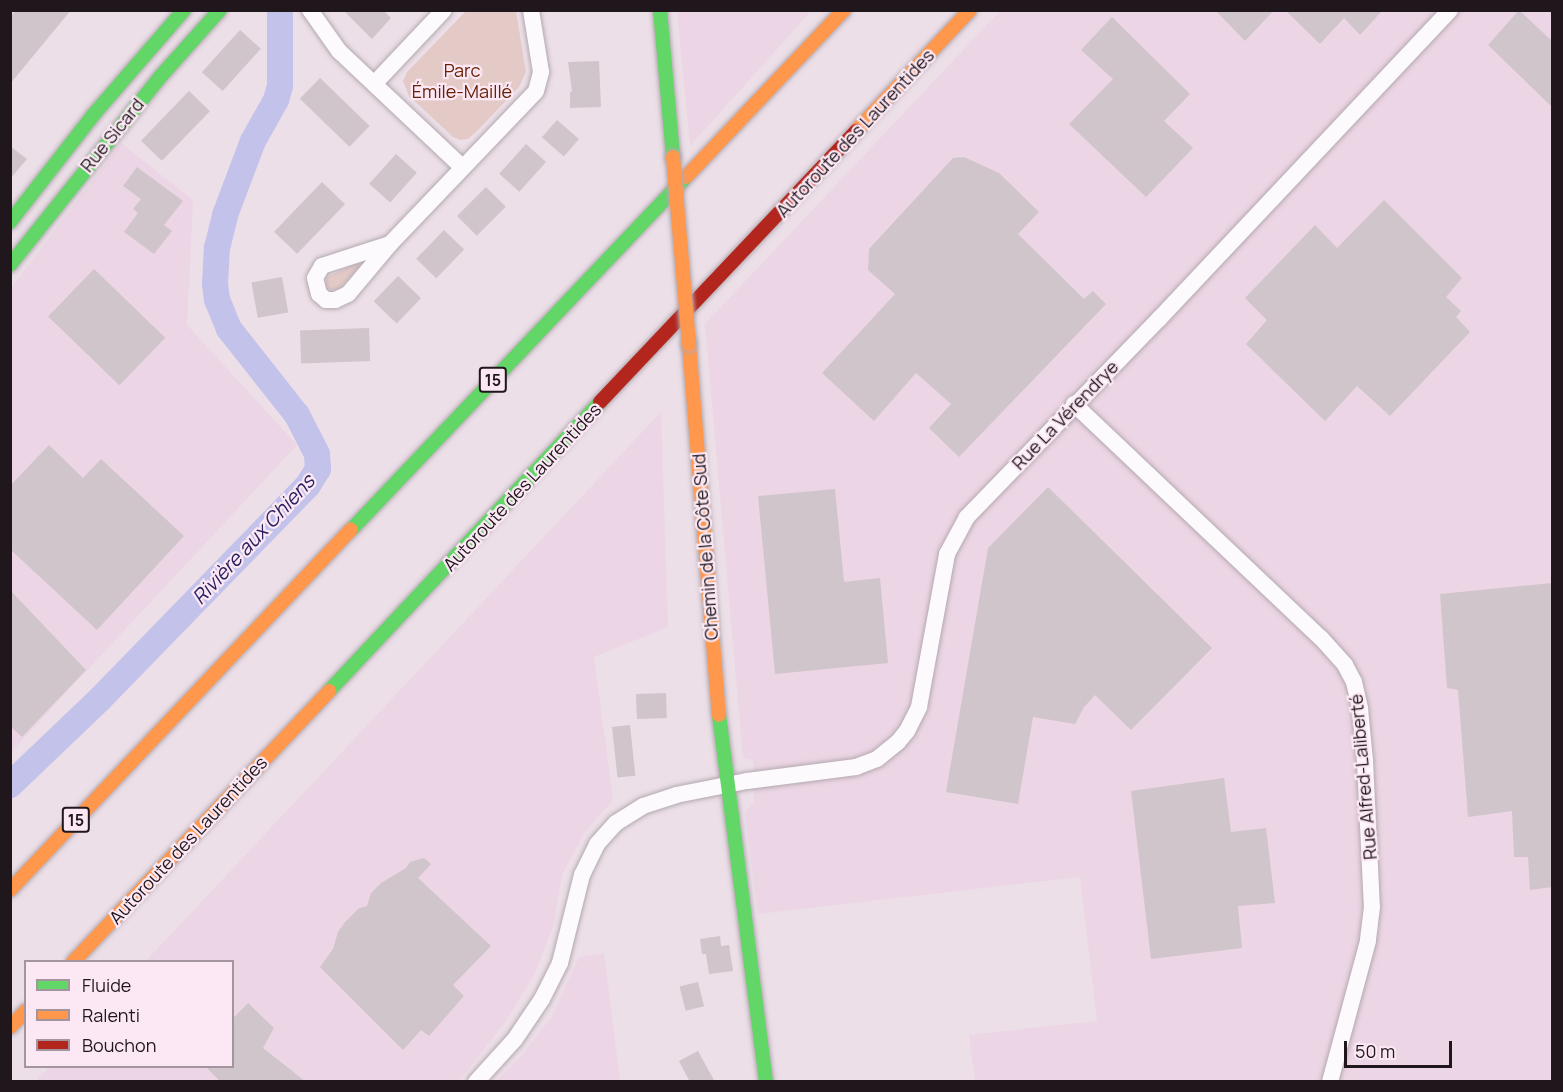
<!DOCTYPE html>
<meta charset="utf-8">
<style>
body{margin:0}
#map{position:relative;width:1563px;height:1092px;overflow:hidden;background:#ecdfe8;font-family:Manrope,sans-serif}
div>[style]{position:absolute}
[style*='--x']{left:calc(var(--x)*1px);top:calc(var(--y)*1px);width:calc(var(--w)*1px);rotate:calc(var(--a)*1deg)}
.built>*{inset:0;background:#ecd5e4}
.green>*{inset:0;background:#e4cac7}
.river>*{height:26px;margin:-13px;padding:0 13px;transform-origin:13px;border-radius:13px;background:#c3c2ea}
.building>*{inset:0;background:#d0c5ca;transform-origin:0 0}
.roads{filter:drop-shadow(0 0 2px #b4a9b0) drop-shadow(0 0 2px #b4a9b0)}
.street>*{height:16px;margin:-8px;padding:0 8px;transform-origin:8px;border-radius:8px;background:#fcfafc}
.fast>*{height:14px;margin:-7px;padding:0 7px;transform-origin:7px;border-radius:7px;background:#63d668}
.slow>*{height:14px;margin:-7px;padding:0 7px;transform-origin:7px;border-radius:7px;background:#ff974d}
.jam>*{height:14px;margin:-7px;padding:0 7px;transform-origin:7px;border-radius:7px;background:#b3261e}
.bridges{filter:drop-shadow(0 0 2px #b4a9b0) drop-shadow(0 0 2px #b4a9b0)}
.slow-bridge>*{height:14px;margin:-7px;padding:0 7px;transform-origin:7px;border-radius:7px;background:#ff974d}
span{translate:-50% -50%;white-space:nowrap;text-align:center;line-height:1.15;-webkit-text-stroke:4.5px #fce8f4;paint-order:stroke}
.shield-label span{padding:2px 4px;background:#fce8f4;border:2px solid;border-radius:4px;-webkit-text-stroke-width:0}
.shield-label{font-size:16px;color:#1f171c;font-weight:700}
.park-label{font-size:18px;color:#672106}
.street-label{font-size:18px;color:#1f171c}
.water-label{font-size:20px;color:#27205e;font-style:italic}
.frame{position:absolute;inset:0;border:12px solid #1f171c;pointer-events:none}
.legend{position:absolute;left:24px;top:960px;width:210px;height:108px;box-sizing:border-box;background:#fce8f4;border:2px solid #a4949e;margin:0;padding:8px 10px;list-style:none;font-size:18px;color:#1f171c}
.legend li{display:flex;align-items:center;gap:12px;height:30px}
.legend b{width:30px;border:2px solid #a4949e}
.scale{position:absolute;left:1344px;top:1041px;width:108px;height:27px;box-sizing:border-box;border:3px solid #1f171c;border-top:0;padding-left:8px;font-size:18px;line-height:21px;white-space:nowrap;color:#1f171c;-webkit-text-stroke:4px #fce8f4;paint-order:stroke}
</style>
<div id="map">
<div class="built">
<div style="clip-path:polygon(677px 11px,811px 11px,690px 146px)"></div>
<div style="clip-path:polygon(1000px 11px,1552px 11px,1552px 1081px,975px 1081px,969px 1035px,1097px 1021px,1080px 877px,758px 914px,745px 813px,754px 802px,753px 760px,743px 758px,705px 324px)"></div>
<div style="clip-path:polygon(121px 143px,193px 200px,187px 325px,297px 445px,11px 752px,10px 289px)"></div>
<div style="clip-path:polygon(661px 412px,668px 627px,594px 657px,613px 800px,584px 833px,562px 875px,554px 924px,535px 973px,507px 1020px,459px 1081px,35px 1082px,49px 1067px,232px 1066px,232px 962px,146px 961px)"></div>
<div style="clip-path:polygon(604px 953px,620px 1081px,496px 1081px,523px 1054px,552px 1016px,579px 957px)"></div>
</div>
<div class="green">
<div style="clip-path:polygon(466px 11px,516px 11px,526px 72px,519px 87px,477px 131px,468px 139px,460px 140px,453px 137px,409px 96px,403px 81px,407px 72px)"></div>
<div style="clip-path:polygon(357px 263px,360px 267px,339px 289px,331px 290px,326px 286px,327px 277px)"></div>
</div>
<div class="river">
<div style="--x:10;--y:785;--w:124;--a:-43.7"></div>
<div style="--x:100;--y:699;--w:298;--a:-45.8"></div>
<div style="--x:308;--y:485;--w:19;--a:-58"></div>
<div style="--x:318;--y:469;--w:15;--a:-94"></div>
<div style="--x:317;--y:454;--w:44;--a:-117.1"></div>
<div style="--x:297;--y:415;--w:110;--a:-128.3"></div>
<div style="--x:229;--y:329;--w:31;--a:-112"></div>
<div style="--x:217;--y:300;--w:16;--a:-97"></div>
<div style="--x:215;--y:284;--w:36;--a:-87"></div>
<div style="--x:217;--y:248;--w:34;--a:-76"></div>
<div style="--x:225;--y:215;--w:79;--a:-69.3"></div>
<div style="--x:253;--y:141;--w:47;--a:-60.7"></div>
<div style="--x:276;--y:100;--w:15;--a:-74"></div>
<div style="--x:280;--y:86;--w:76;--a:-90"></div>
</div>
<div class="building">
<div style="clip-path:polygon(16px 10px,71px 10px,10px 84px,10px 17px)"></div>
<div style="clip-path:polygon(343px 10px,383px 10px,391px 18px,372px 39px)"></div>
<div style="clip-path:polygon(1215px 10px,1274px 10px,1245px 41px)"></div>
<div style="clip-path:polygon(1285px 10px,1383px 10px,1360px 35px,1344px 18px,1320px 44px)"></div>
<div style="clip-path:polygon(1519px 10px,1552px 41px,1552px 107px,1488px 45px)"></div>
<div style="clip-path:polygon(1112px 17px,1190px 94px,1164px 121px,1193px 148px,1146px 197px,1069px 124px,1113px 79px,1081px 50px)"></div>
<div style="left:240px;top:30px;width:28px;height:57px;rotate:42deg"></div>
<div style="clip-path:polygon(599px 61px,601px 107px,570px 108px,570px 92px,572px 91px,568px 62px)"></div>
<div style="left:320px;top:78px;width:69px;height:29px;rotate:44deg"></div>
<div style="left:189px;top:91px;width:29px;height:69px;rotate:44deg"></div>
<div style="left:557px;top:120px;width:29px;height:23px;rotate:41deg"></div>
<div style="left:526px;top:144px;width:27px;height:40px;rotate:42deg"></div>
<div style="clip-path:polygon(10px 146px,27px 159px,10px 179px)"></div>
<div style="left:396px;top:154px;width:28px;height:40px;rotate:42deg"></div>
<div style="clip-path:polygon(964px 157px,999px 173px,1039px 212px,1018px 234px,1084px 299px,1093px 291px,1106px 304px,959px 457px,929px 428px,951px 404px,916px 373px,874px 421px,822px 373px,895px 294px,868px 270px,869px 249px,953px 158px)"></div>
<div style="clip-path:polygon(137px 167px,183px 201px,164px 225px,172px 231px,154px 254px,124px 232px,138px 213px,133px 209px,141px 199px,123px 186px)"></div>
<div style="left:322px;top:182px;width:32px;height:69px;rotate:44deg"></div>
<div style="left:486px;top:187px;width:28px;height:41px;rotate:45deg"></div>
<div style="clip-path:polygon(1384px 200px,1462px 278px,1446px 297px,1461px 311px,1456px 317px,1470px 332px,1390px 416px,1357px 386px,1325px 421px,1246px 344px,1267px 320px,1245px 298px,1315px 225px,1337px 248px)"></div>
<div style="left:444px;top:230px;width:28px;height:40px;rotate:44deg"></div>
<div style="left:94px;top:269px;width:99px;height:66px;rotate:44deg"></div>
<div style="left:398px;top:276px;width:32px;height:35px;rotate:44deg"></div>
<div style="left:282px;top:277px;width:36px;height:31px;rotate:80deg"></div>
<div style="left:369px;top:328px;width:33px;height:69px;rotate:88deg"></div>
<div style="clip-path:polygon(49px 445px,83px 478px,101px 459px,184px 536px,97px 630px,10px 549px,10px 486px)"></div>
<div style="clip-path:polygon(1048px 487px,1212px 648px,1131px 730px,1095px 695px,1084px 707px,1075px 724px,1033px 717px,1018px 804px,946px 792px,988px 548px)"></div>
<div style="clip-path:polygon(835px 489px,844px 582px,880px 578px,888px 663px,775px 674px,758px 496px)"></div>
<div style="clip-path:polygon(1552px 583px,1552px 887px,1530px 890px,1528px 857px,1514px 857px,1512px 811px,1468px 817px,1458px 690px,1447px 688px,1440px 594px)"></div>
<div style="clip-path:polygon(10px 590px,86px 670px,22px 737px,10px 726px)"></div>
<div style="left:666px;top:693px;width:25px;height:30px;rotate:88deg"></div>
<div style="left:630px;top:725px;width:51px;height:18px;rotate:84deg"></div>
<div style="clip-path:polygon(1224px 778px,1231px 832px,1266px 828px,1275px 903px,1238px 906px,1242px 948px,1151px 959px,1131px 791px)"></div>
<div style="clip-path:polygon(424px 858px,431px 864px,418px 878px,491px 946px,453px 985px,464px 996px,429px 1036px,421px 1030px,403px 1050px,320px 967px,333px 949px,338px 932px,345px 922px,358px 909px,367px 906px,371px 893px,381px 883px,406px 868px,410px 862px)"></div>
<div style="clip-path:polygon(720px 936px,721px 946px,729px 945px,733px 971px,709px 974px,706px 954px,702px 954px,700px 939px)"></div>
<div style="left:698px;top:982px;width:25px;height:19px;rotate:76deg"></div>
<div style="clip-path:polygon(248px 1003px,274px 1028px,263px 1048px,306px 1082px,221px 1082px,205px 1066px,232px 1066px,232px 1019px)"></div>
<div style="clip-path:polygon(698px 1051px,715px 1082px,690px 1082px,679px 1061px)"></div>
</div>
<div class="roads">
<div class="street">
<div style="--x:310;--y:10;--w:50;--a:54.7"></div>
<div style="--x:339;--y:51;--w:170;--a:43.3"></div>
<div style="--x:375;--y:83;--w:100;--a:-46.6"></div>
<div style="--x:390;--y:244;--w:211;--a:-46.3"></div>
<div style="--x:536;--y:91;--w:20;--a:-75"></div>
<div style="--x:541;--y:72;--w:63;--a:-99.2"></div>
<div style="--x:390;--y:244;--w:65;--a:130"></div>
<div style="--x:348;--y:294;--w:14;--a:155"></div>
<div style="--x:335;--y:300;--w:9;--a:180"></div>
<div style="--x:326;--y:300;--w:9;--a:-139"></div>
<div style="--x:319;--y:294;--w:16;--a:-104"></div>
<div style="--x:315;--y:278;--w:14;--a:-60"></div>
<div style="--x:322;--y:266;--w:71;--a:-17.9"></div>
<div style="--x:1074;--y:404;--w:340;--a:43.5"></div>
<div style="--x:1321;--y:638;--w:36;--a:48"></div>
<div style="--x:1345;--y:665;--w:19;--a:62"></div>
<div style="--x:1354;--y:682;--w:28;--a:77"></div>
<div style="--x:1360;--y:709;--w:52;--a:84.5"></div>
<div style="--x:1365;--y:761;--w:146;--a:87.3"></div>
<div style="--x:1372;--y:907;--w:34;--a:97"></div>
<div style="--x:1368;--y:941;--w:146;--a:105.1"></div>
<div style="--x:476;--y:1082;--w:58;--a:-47.8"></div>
<div style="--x:515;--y:1039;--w:48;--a:-56"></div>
<div style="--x:542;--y:999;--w:40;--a:-63.4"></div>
<div style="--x:560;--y:963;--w:91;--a:-76"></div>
<div style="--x:582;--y:875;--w:34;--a:-64"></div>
<div style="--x:597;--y:844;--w:28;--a:-48"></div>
<div style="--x:616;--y:823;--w:32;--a:-32"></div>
<div style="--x:643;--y:806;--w:35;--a:-18"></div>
<div style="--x:676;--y:795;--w:72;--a:-11.2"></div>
<div style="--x:747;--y:781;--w:110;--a:-7.3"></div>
<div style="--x:856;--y:767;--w:22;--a:-21"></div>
<div style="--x:877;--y:759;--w:27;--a:-39"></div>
<div style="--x:898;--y:742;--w:14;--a:-51"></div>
<div style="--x:907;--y:731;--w:27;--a:-63"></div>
<div style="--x:919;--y:707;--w:156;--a:-79.6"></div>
<div style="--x:947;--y:554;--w:42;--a:-61.6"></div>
<div style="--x:967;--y:517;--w:276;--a:-45.9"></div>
<div style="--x:1159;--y:319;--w:424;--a:-46.7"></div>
</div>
<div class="fast">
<div style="--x:660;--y:10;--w:148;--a:84.9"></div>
<div style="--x:10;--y:222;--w:137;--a:-52.1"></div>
<div style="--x:94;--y:114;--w:138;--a:-49.1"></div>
<div style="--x:10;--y:265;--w:241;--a:-51.4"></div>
<div style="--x:160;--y:77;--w:90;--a:-48.2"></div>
<div style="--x:351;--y:530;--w:487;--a:-46.5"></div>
<div style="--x:329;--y:691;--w:396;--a:-46.8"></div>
<div style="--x:719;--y:715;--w:370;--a:82.7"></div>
</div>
<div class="slow">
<div style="--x:856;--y:131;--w:166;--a:-46.7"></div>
<div style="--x:686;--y:177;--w:230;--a:-46.6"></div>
<div style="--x:689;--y:344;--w:372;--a:85.4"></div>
<div style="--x:10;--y:890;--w:496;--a:-46.6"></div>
<div style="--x:73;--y:962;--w:373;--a:-46.6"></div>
<div style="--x:10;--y:1027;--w:23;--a:-45"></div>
</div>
<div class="jam">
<div style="--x:600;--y:402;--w:373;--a:-46.6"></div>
</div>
</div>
<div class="bridges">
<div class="slow-bridge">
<div style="--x:673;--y:157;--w:188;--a:85.1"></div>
</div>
</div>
<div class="shield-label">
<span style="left:493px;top:380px">15</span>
<span style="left:76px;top:820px">15</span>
</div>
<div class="park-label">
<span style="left:462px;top:81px">Parc<br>Émile-Maillé</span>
</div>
<div class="street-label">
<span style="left:855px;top:133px;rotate:-47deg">Autoroute des Laurentides</span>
<span style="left:112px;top:135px;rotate:-51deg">Rue Sicard</span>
<span style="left:1065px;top:415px;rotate:-46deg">Rue La Vérendrye</span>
<span style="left:522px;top:487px;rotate:-47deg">Autoroute des Laurentides</span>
<span style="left:705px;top:547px;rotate:-94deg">Chemin de la Côte Sud</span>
<span style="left:1363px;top:777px;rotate:-95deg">Rue Alfred-Laliberté</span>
<span style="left:188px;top:840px;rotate:-47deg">Autoroute des Laurentides</span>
</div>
<div class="water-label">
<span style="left:253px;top:539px;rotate:-47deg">Rivière aux Chiens</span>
</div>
<div class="frame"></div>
<ul class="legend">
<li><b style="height:8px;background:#63d668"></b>Fluide</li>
<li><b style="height:8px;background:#ff974d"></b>Ralenti</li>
<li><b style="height:8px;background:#b3261e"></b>Bouchon</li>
</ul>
<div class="scale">50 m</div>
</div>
